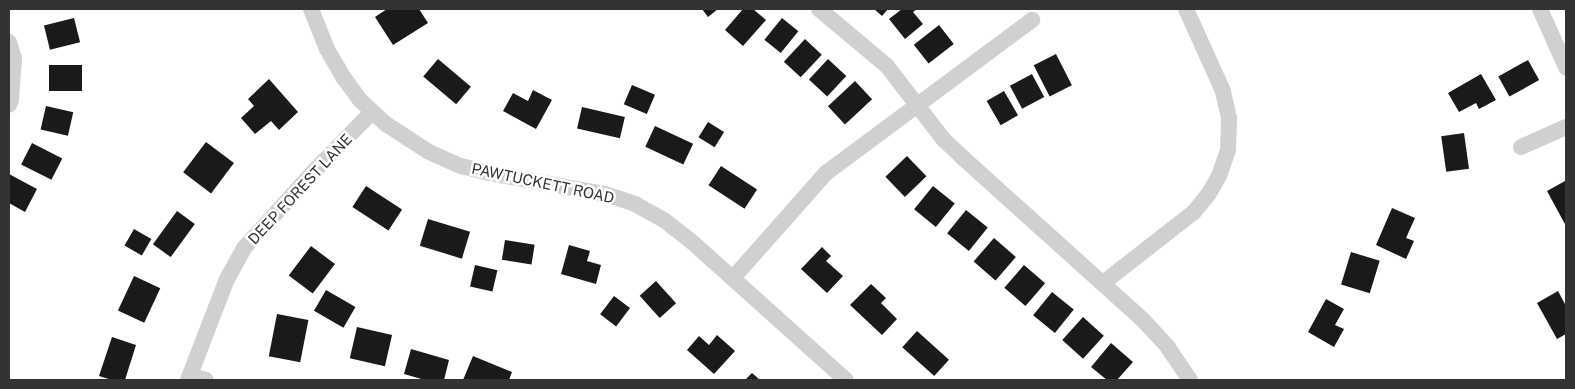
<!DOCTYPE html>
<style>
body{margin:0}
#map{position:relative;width:1575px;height:389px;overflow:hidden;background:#fff;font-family:"Public Sans",sans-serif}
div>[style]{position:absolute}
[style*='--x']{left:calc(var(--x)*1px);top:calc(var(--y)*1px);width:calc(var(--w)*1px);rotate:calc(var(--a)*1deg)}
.building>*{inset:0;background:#1a1a1a;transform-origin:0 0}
.street>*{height:16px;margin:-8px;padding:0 8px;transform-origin:8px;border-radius:8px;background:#d0d0d0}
span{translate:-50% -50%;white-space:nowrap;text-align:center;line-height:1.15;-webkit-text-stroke:5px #fff;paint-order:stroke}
.street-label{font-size:15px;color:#333}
.frame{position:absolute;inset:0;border:10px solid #333;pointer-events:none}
</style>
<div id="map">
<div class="building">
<div style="clip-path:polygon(387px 9px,419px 9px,428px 23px,393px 45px,375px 17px)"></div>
<div style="clip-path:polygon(702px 9px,718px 9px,708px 17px)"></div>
<div style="clip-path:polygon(743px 9px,753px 9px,766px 20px,743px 46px,725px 30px)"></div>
<div style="clip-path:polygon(874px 9px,888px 9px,882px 16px)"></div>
<div style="clip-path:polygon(902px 9px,917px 9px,913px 12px,923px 24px,905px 39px,889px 19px)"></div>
<div style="left:74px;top:18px;width:25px;height:31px;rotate:76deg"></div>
<div style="left:782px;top:18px;width:21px;height:28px;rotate:39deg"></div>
<div style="left:939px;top:25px;width:24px;height:32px;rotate:52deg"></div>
<div style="left:805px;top:39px;width:23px;height:31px;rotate:43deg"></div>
<div style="left:1056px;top:54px;width:35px;height:25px;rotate:63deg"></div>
<div style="left:438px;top:59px;width:43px;height:23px;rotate:40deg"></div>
<div style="left:828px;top:59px;width:25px;height:28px;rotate:43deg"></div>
<div style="left:1528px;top:60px;width:23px;height:34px;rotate:61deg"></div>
<div style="left:82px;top:65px;width:26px;height:33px;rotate:90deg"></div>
<div style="left:1032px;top:74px;width:26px;height:25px;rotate:62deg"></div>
<div style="clip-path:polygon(1481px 74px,1496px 100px,1479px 109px,1476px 103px,1459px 112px,1448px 93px)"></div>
<div style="clip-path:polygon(269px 79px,298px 112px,279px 130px,271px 121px,255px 134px,241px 118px,254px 106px,248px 99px)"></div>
<div style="left:855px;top:81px;width:25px;height:37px;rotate:47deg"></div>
<div style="left:632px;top:85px;width:25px;height:21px;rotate:23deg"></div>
<div style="clip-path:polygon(533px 90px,552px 100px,536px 129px,503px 111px,513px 93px,528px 101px)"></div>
<div style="left:1004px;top:91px;width:28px;height:20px;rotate:60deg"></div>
<div style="left:46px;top:106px;width:28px;height:24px;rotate:13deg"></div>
<div style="left:582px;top:107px;width:44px;height:22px;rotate:13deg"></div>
<div style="left:708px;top:122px;width:19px;height:18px;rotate:32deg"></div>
<div style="left:655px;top:126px;width:42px;height:23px;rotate:25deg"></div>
<div style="left:1464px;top:133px;width:36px;height:23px;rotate:82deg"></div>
<div style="left:206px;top:142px;width:35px;height:38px;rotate:37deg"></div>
<div style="left:32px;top:143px;width:34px;height:24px;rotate:27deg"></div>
<div style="left:907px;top:156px;width:28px;height:30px;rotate:46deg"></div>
<div style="left:721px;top:166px;width:43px;height:23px;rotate:33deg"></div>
<div style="clip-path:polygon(9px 174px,37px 189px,25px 212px,9px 203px)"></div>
<div style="clip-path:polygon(1565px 181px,1566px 182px,1566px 226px,1547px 191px)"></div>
<div style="left:366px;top:186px;width:43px;height:25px;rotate:33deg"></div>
<div style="left:933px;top:186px;width:28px;height:30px;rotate:39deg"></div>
<div style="clip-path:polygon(1392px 208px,1415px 218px,1406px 238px,1414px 241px,1406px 259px,1376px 245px)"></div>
<div style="left:966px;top:210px;width:28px;height:30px;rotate:39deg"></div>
<div style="left:177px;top:211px;width:22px;height:41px;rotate:36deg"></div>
<div style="left:428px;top:219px;width:44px;height:28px;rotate:17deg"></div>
<div style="left:134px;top:229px;width:20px;height:19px;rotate:30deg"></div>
<div style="left:994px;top:238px;width:29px;height:31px;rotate:41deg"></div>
<div style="left:505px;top:240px;width:30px;height:20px;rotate:9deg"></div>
<div style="clip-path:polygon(569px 245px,590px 251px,587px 261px,601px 265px,596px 284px,561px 274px)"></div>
<div style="left:311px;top:246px;width:30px;height:37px;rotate:37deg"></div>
<div style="clip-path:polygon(822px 247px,831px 256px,826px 261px,843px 276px,827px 293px,801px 269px)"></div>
<div style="left:1351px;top:252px;width:30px;height:34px;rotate:17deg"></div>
<div style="left:475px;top:265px;width:23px;height:22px;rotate:13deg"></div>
<div style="left:1024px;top:265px;width:28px;height:30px;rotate:41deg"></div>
<div style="left:134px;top:276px;width:29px;height:38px;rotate:25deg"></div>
<div style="left:656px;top:281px;width:30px;height:22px;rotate:48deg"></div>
<div style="clip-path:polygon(871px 284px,886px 298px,881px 303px,897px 319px,882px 335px,850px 305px)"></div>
<div style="left:326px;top:290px;width:34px;height:24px;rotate:30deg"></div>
<div style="clip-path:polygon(1558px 291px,1566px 306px,1566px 334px,1557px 339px,1537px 303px)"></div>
<div style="left:1052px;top:292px;width:28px;height:30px;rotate:39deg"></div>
<div style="left:614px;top:296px;width:20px;height:23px;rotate:37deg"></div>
<div style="clip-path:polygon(1326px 299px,1344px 309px,1335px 325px,1344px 329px,1334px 347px,1308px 332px)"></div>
<div style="left:277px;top:314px;width:32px;height:43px;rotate:11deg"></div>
<div style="left:1083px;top:317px;width:28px;height:31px;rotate:42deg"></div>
<div style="left:357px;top:327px;width:36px;height:32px;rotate:13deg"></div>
<div style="left:917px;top:331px;width:43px;height:22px;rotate:42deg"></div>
<div style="clip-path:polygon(717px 335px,735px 351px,714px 374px,687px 350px,699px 336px,709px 345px)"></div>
<div style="clip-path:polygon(112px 337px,136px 345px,125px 380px,112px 380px,99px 376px)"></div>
<div style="clip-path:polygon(1111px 343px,1133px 362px,1117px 380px,1107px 380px,1091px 367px)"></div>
<div style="clip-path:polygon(411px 349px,449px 360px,444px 380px,425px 380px,404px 374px)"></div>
<div style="clip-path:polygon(473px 356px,512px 372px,509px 380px,463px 380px)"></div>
<div style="clip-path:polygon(752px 373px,760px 380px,745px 380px)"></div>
</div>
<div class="street">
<div style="--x:311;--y:9;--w:43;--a:68.2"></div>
<div style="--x:327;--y:49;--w:34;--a:60"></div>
<div style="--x:344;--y:78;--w:27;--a:54"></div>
<div style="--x:360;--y:100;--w:35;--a:43"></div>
<div style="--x:386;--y:124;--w:51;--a:33.1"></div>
<div style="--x:429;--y:152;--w:35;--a:24"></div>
<div style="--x:461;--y:166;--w:29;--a:14"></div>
<div style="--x:489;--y:173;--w:118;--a:10.3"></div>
<div style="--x:605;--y:194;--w:32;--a:18"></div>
<div style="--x:635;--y:204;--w:33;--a:29"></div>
<div style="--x:664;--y:220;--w:34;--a:38"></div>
<div style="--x:691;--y:241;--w:208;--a:41.9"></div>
<div style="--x:819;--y:9;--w:89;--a:40"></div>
<div style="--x:887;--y:66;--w:92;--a:52.5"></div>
<div style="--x:943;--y:139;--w:26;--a:43"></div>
<div style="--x:962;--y:157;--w:244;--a:42"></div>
<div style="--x:1143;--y:320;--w:35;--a:47"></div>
<div style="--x:1167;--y:346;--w:41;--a:55.9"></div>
<div style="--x:1540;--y:9;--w:64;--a:65.9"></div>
<div style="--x:9;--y:42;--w:17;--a:73"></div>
<div style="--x:14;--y:58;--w:42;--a:94.1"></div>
<div style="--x:11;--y:100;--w:5;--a:112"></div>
<div style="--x:1521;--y:147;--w:49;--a:-24"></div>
<div style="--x:733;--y:278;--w:140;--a:-48.5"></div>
<div style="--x:826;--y:173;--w:257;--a:-36.6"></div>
<div style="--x:1103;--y:283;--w:115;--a:-38"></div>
<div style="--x:1194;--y:212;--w:22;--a:-51"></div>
<div style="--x:1208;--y:195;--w:22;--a:-60"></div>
<div style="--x:1219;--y:176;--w:28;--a:-71"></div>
<div style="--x:1228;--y:150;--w:32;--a:-88"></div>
<div style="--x:1229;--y:118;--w:28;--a:-103"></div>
<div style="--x:1223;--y:91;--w:90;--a:-114.3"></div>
<div style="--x:190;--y:376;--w:16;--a:14"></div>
<div style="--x:188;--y:380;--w:108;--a:-68.9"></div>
<div style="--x:227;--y:279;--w:35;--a:-61"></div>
<div style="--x:244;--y:248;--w:108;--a:-47.6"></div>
<div style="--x:317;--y:168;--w:78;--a:-45.5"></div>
</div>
<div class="street-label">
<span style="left:543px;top:183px;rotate:12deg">PAWTUCKETT ROAD</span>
<span style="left:300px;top:189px;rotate:-47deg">DEEP FOREST LANE</span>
</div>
<div class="frame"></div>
</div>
